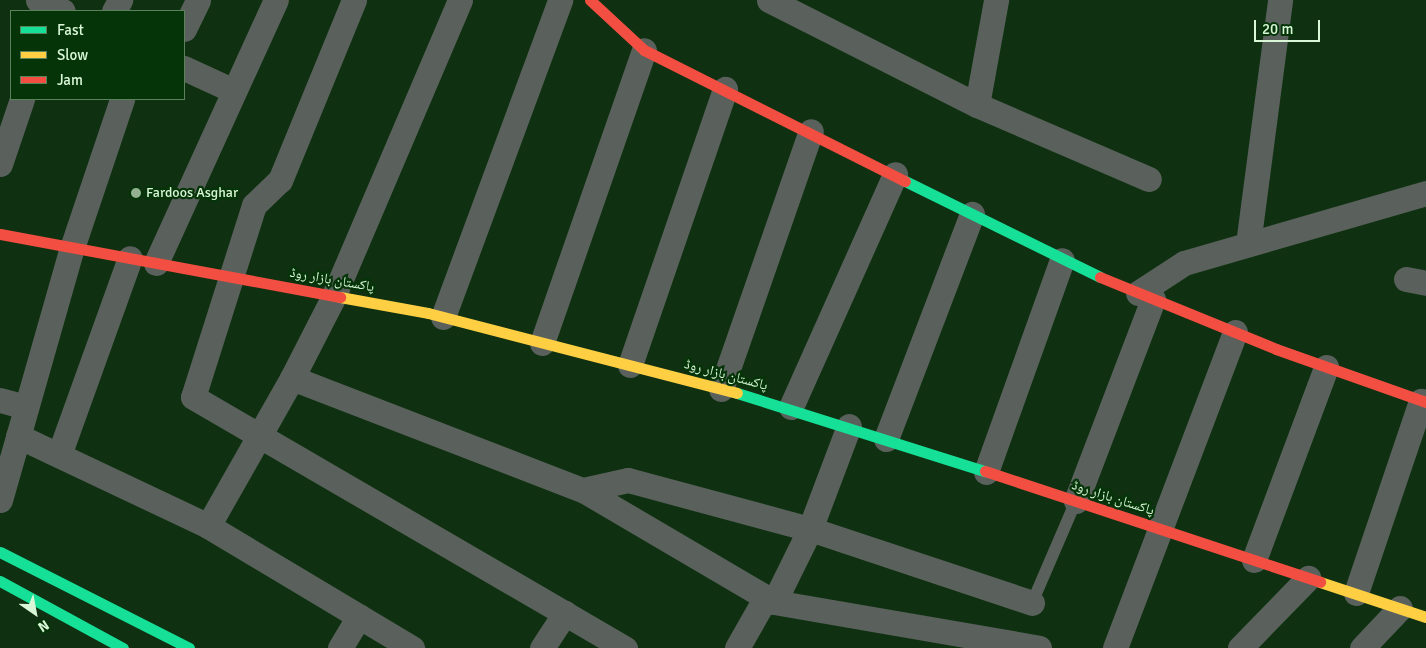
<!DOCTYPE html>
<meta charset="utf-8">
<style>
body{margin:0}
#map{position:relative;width:1426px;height:648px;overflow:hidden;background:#0f3111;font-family:Signika,"Noto Naskh Arabic",sans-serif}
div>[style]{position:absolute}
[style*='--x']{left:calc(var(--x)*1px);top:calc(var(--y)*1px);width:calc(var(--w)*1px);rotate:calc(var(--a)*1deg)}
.lane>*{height:12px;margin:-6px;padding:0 6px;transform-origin:6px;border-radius:6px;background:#5a615c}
.street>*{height:25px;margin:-12.5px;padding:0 12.5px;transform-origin:12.5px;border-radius:12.5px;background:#5a615c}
.fast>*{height:11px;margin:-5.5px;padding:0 5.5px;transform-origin:5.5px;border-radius:5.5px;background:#16e098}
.slow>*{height:11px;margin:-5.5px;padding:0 5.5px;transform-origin:5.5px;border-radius:5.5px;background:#ffcf43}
.jam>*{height:11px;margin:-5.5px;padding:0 5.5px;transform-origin:5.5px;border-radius:5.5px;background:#f24e42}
.dots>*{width:14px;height:14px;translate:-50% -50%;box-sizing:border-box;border:2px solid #053408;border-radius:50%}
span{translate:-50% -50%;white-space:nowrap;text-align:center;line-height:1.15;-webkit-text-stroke:4.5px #053408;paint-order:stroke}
.poi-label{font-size:14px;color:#d9f7d7}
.left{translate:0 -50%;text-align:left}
.street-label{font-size:14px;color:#d9f7d7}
.legend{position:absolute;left:10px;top:10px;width:175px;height:90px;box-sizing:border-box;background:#053408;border:1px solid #5a825b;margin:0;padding:6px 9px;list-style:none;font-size:15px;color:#d9f7d7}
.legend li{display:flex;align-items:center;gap:10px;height:25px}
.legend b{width:25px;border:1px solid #5a825b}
.north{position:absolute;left:10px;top:588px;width:50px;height:50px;-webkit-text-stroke:4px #053408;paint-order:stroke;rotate:147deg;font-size:14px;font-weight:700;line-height:20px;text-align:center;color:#d9f7d7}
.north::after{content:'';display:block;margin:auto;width:18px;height:22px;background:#d9f7d7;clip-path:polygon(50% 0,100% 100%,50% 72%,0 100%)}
.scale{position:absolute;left:1254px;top:20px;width:66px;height:22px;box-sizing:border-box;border:2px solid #d9f7d7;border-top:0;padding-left:6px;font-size:15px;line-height:18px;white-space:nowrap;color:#d9f7d7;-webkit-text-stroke:4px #053408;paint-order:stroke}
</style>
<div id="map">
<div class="lane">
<div style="--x:1032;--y:603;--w:111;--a:-66.7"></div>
</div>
<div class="street">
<div style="--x:38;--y:0;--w:27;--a:24"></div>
<div style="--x:354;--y:0;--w:195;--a:112.3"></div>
<div style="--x:280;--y:180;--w:36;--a:136"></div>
<div style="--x:254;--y:205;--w:201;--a:107.6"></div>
<div style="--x:193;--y:397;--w:500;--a:30.2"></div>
<div style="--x:460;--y:0;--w:322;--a:113.1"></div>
<div style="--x:334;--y:296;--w:92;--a:117.1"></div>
<div style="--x:292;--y:378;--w:312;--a:21.1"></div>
<div style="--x:583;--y:490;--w:221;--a:30.4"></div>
<div style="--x:774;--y:602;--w:269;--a:9.8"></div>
<div style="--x:769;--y:0;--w:233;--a:26.8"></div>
<div style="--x:977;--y:105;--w:187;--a:23.3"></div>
<div style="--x:114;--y:11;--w:13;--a:-61"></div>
<div style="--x:184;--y:29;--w:32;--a:-64"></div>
<div style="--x:184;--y:68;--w:55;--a:24.7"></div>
<div style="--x:977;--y:105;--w:107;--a:-79.7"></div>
<div style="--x:0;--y:164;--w:69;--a:-71.3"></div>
<div style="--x:1248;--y:244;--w:246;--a:-82.5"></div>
<div style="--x:156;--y:263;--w:289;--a:-65.5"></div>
<div style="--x:1406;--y:279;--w:20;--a:11"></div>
<div style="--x:1138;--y:293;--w:55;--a:-33.1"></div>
<div style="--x:1184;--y:263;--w:252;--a:-16.1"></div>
<div style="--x:443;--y:317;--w:338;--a:-69.7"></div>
<div style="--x:542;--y:343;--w:310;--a:-70.8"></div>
<div style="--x:630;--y:365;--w:292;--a:-71"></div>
<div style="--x:721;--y:389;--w:273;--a:-70.8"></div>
<div style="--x:0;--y:400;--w:27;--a:15"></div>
<div style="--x:791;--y:407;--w:255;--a:-65.9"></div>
<div style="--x:18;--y:436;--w:210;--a:25.3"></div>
<div style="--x:208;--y:526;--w:238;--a:30.9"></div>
<div style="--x:886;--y:439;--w:241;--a:-69.1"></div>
<div style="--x:59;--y:455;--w:209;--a:-70.2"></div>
<div style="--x:986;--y:472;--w:225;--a:-70.3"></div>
<div style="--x:583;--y:490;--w:46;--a:-12.5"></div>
<div style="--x:628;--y:480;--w:188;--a:15.1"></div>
<div style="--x:810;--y:529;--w:234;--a:18.4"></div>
<div style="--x:0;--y:500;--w:262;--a:-74.1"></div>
<div style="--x:72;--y:248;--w:157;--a:-71.4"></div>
<div style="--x:1076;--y:501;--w:216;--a:-69.1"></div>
<div style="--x:208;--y:526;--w:170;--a:-60.4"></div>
<div style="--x:1254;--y:560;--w:206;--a:-69.5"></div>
<div style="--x:1356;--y:593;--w:203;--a:-71.3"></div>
<div style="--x:774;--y:602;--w:81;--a:-63.7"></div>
<div style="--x:810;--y:529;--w:110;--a:-69.3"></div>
<div style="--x:340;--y:648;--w:37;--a:-59"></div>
<div style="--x:542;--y:648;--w:42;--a:-56.7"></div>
<div style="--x:737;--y:648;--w:59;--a:-60.4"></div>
<div style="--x:1115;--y:648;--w:338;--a:-69.2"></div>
<div style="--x:1240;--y:648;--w:98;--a:-45.8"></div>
<div style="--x:1362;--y:648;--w:55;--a:-46.5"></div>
</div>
<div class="fast">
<div style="--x:905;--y:181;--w:217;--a:26.2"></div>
<div style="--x:737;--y:393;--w:260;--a:17.5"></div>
<div style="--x:0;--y:552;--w:212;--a:26.9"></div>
<div style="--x:0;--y:581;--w:140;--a:28.6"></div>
</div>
<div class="slow">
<div style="--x:340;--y:297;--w:89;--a:10.3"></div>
<div style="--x:428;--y:313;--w:319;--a:14.5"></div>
<div style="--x:1320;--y:582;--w:112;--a:18.3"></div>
</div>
<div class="jam">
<div style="--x:590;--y:0;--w:74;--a:42.8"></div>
<div style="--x:644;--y:50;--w:292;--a:26.7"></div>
<div style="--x:0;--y:234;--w:346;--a:10.5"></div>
<div style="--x:1100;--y:277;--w:190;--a:22.2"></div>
<div style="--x:1276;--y:349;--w:159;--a:19.5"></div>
<div style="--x:985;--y:471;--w:353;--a:18.3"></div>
</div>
<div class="dots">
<div style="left:136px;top:193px;background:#92b292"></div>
</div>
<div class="poi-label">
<span class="left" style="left:146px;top:193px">Fardoos Asghar</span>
</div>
<div class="street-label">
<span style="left:332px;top:280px;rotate:10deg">پاکستان بازار روڈ</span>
<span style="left:726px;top:375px;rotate:15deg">پاکستان بازار روڈ</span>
<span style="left:1113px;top:498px;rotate:18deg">پاکستان بازار روڈ</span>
</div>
<ul class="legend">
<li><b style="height:6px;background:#16e098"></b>Fast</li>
<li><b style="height:6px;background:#ffcf43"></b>Slow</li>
<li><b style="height:6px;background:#f24e42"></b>Jam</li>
</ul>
<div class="north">N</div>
<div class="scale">20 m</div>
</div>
